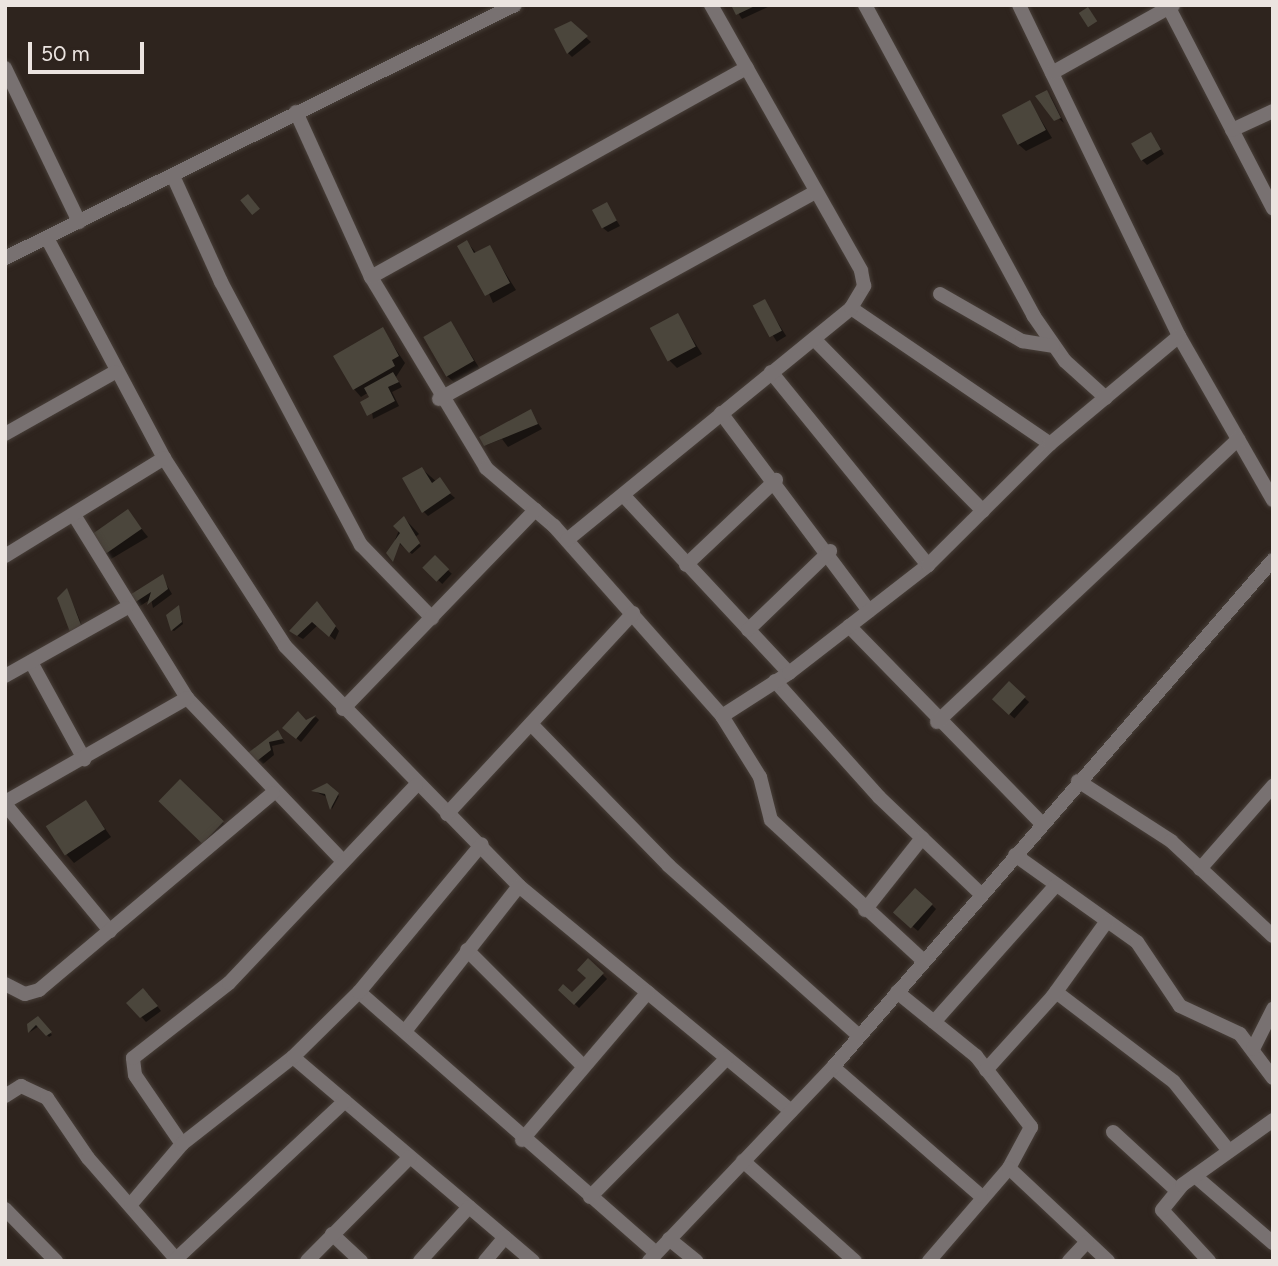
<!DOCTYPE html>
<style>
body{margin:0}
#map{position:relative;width:1278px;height:1266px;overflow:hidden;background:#2e241e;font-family:Figtree,sans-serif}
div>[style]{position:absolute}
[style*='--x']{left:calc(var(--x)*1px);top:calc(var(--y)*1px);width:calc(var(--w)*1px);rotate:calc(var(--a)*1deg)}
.shadow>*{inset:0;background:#0007;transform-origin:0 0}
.building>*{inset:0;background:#4b463c;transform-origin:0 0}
.roads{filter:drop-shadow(0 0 2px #483f39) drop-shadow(0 0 2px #483f39)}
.minor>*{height:14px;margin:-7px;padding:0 7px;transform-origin:7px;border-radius:7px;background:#787171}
.tertiary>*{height:14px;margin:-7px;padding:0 7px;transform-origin:7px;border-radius:7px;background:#787171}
span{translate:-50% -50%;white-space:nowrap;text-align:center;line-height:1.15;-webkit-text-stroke:5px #2e241e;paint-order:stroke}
.frame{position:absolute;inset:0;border:7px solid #ebe4e0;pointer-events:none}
.scale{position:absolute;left:28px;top:42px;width:116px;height:32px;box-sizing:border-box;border:4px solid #ebe4e0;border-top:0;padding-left:9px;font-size:21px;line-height:24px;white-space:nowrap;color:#ebe4e0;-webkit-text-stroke:5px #2e241e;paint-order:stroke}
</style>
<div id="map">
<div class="shadow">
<div style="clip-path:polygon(733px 5px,770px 5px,770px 6px,742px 19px)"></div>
<div style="clip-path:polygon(570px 23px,591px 42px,572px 57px,568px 53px)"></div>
<div style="clip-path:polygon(1047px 92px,1051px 97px,1064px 123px,1041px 104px,1037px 96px)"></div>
<div style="clip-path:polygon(1030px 102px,1052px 138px,1026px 151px,1018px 144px)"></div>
<div style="clip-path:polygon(1155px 139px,1164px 154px,1147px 165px,1142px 160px)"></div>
<div style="clip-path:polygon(607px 205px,620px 226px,608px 232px,603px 228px)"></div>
<div style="clip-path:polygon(467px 242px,477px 254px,489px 247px,516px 290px,493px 303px)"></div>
<div style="left:765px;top:302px;width:40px;height:11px;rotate:58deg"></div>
<div style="clip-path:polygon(677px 315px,702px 354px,677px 368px,670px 361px)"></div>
<div style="clip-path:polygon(451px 323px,480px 369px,455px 383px,447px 376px)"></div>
<div style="clip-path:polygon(382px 329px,405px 363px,396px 377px,402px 387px,392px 392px,399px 406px,373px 419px,369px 392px,361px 397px,354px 389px)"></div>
<div style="clip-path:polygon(530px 412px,542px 429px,508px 447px,502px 439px,486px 445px)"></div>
<div style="clip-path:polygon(422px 469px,455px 498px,428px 516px,424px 512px)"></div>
<div style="clip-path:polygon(127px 511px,148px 537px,111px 559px,104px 552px)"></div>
<div style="clip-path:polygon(404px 518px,419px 534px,414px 538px,421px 546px,412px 554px,395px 540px)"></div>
<div style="left:435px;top:558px;width:23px;height:14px;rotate:43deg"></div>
<div style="clip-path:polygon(162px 577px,172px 594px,153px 608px,151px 599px,137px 608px,128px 598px)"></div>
<div style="clip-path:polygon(67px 590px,84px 630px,76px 635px)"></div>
<div style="clip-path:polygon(179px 607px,183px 624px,174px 631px,172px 630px)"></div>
<div style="clip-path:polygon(321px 608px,339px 631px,335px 640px,318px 625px,303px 639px,296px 635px)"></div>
<div style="left:1009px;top:684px;width:27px;height:22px;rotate:42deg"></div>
<div style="clip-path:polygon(316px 717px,319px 720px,301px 742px,289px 732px)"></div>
<div style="clip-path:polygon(278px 733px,285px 743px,272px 746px,274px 755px,263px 764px,251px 753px)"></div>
<div style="left:180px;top:781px;width:69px;height:28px;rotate:44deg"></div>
<div style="clip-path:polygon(327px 785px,339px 796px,332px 809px,329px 798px,314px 791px)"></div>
<div style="clip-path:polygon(86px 802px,111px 837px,74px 863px,67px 855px)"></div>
<div style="clip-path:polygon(932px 905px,936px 909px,918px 931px,901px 917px)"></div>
<div style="clip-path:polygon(588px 960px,607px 979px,579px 1008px,560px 990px,573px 995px,588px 978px)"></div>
<div style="clip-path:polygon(148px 994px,161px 1011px,146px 1022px,129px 1003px)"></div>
<div style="clip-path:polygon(37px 1018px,52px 1035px,49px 1037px,39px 1026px,30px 1032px)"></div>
</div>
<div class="building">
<div style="clip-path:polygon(731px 5px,757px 5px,736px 15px)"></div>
<div style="left:1088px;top:7px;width:17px;height:11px;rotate:57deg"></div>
<div style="clip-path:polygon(571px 21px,588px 36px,567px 54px,554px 29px)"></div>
<div style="clip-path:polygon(1047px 90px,1061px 118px,1054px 121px,1035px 96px)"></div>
<div style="left:1030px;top:100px;width:34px;height:32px;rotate:62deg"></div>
<div style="left:1151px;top:132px;width:20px;height:23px;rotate:60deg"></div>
<div style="left:248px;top:194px;width:19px;height:10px;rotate:51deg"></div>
<div style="left:607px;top:202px;width:21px;height:17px;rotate:62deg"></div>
<div style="clip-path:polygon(467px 240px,474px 253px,490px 245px,510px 283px,485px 296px,457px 246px)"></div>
<div style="left:765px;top:299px;width:36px;height:14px;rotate:62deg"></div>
<div style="left:678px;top:313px;width:38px;height:32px;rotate:62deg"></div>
<div style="left:451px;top:321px;width:46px;height:32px;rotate:60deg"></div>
<div style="clip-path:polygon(383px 327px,399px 356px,392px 360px,395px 366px,353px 390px,333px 356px)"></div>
<div style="clip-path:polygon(393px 372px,399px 382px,388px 387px,395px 401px,367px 416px,360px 402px,369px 397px,364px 388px)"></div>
<div style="clip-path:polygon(531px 409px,538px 424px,484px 446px,479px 437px)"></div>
<div style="clip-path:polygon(422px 467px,432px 483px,440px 477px,451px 493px,422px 513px,402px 478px)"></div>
<div style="left:128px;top:509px;width:24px;height:47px;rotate:55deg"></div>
<div style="clip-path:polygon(404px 516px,420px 543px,409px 553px,400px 543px,393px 562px,386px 553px,400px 533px,393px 526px)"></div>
<div style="left:435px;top:555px;width:20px;height:18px;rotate:45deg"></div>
<div style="clip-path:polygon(163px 574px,168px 589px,147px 605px,151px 592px,131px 605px,125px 598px)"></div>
<div style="clip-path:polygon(67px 588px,81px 625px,70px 632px,57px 598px)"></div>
<div style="clip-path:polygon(317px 601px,336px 626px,329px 637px,312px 622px,297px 636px,289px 631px)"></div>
<div style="clip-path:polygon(179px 605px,182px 622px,171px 631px,166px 615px)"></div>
<div style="left:1009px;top:681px;width:23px;height:25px;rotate:43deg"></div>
<div style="clip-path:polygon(298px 711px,306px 720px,316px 715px,296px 739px,282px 728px)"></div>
<div style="clip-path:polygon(278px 730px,283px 739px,269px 742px,271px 750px,257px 761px,248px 753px)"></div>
<div style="left:180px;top:779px;width:61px;height:31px;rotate:44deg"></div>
<div style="clip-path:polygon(327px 783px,339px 793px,330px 810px,325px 794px,311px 791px)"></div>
<div style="left:86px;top:800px;width:35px;height:48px;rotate:57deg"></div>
<div style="left:915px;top:888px;width:24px;height:33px;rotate:42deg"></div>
<div style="clip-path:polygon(588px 958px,604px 973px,574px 1005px,558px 990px,563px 984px,572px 992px,586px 978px,577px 970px)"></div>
<div style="clip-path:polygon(143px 988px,158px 1006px,140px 1018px,126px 1003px)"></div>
<div style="clip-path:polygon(38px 1016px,52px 1032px,46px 1036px,36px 1025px,28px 1033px,27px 1024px)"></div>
</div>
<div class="roads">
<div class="minor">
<div style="--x:865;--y:5;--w:353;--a:61.5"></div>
<div style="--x:1033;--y:315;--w:56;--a:55.2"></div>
<div style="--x:1065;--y:361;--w:55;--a:42.1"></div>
<div style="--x:1019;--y:5;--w:368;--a:64.2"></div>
<div style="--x:1179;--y:336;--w:189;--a:60.2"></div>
<div style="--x:1169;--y:8;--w:226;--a:62.6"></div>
<div style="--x:5;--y:68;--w:171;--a:64.3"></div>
<div style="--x:1052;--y:73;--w:139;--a:-29.3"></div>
<div style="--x:296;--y:112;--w:181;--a:65.6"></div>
<div style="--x:371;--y:277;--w:223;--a:58.9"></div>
<div style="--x:486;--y:468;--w:89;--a:40.5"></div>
<div style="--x:554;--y:526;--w:254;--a:48.5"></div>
<div style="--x:722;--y:716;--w:72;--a:58.1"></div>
<div style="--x:760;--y:777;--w:44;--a:75.7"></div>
<div style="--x:771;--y:820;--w:208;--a:42.7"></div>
<div style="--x:1232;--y:130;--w:45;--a:-24.9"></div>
<div style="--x:173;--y:176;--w:116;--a:65.6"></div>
<div style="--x:221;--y:282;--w:298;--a:62"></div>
<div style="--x:361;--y:545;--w:102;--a:45.8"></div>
<div style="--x:47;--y:238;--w:249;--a:62"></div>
<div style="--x:164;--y:458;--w:224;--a:57.2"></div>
<div style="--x:285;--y:646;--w:335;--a:45.7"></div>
<div style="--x:519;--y:886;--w:353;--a:39.6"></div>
<div style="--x:371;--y:277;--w:430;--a:-29.1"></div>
<div style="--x:940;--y:294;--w:95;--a:29.8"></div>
<div style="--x:1022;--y:341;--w:31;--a:9"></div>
<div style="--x:851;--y:308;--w:241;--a:34.3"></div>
<div style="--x:814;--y:339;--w:241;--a:45.5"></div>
<div style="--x:771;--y:372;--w:249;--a:50.9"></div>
<div style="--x:439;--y:399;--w:430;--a:-28.8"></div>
<div style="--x:721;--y:413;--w:247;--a:53.2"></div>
<div style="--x:5;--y:434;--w:126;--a:-29.4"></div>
<div style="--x:624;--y:496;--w:242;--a:47"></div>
<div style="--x:74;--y:515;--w:215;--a:58.3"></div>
<div style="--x:187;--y:698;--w:224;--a:46.3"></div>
<div style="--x:567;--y:540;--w:367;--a:-39.2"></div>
<div style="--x:851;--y:308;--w:26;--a:-59"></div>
<div style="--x:864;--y:286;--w:16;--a:-101"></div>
<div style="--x:861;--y:270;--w:305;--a:-119.5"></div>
<div style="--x:5;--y:556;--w:187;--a:-31.6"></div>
<div style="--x:686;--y:565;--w:124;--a:-43.4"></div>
<div style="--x:849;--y:626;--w:277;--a:45.7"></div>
<div style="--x:748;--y:630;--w:114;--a:-43.9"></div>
<div style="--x:31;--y:662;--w:111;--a:61.3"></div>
<div style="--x:5;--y:676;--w:139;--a:-29.3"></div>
<div style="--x:775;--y:681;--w:156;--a:48.1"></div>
<div style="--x:879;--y:797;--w:141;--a:43.6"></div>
<div style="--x:343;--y:709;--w:277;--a:-46"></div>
<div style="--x:722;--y:716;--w:80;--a:-32.7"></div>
<div style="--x:789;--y:673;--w:176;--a:-37.8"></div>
<div style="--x:928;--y:565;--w:172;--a:-44.8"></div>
<div style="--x:1050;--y:444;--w:168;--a:-39.9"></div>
<div style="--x:937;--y:722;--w:413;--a:-43.2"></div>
<div style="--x:531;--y:724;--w:198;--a:45.8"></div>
<div style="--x:669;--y:866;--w:255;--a:41.8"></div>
<div style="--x:1078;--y:781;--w:111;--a:32.8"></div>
<div style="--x:1171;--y:841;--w:139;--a:43"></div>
<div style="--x:5;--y:802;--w:210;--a:-29.7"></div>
<div style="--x:5;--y:804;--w:165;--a:50.4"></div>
<div style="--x:447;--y:814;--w:274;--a:-47.2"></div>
<div style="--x:1015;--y:855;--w:150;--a:35.5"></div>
<div style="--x:1137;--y:942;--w:77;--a:56.1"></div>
<div style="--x:1180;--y:1006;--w:66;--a:25"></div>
<div style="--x:1240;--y:1034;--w:55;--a:53.1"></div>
<div style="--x:1200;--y:869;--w:111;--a:-48.7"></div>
<div style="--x:865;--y:910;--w:92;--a:-51.6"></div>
<div style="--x:467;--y:950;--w:165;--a:45"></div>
<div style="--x:5;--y:984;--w:22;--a:27"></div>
<div style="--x:25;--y:994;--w:15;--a:-16"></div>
<div style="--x:39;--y:990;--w:306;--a:-40.1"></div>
<div style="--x:359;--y:992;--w:395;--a:41.3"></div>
<div style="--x:897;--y:992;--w:102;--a:39"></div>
<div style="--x:976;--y:1056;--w:90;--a:52.2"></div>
<div style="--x:1031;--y:1127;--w:47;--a:118.2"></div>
<div style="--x:1009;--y:1168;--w:123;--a:130.7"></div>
<div style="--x:1056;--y:992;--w:148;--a:37.3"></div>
<div style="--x:1174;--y:1082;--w:88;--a:51.4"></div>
<div style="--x:934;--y:1022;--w:183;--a:-48.3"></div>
<div style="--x:406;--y:1030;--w:183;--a:-51.9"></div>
<div style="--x:1253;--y:1049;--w:45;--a:-63.4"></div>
<div style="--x:293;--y:1057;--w:315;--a:40.4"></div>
<div style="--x:833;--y:1067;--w:196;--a:41.1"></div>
<div style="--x:986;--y:1070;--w:100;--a:-47.8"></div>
<div style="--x:1053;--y:996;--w:92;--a:-54.2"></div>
<div style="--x:5;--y:1096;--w:19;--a:-32"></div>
<div style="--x:21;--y:1086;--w:29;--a:25"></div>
<div style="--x:47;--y:1098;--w:73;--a:55.7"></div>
<div style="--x:88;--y:1158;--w:134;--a:48.9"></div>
<div style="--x:1113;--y:1132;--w:86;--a:42.6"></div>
<div style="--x:522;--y:1140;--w:194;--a:-49.6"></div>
<div style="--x:182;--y:1144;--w:83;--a:-124.3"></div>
<div style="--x:135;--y:1075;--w:17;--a:-97"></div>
<div style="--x:133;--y:1058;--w:122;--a:-38"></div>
<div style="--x:229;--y:983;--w:272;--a:-46.6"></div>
<div style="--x:743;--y:1161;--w:150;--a:41.8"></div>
<div style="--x:1009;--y:1168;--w:136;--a:43.2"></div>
<div style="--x:1195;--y:1176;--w:103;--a:40.7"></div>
<div style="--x:590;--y:1197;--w:195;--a:-45.4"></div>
<div style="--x:131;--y:1204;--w:79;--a:-49.6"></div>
<div style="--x:182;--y:1144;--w:141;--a:-38.1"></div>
<div style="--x:293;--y:1057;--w:93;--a:-44.6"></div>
<div style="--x:359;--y:992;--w:192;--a:-50.3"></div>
<div style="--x:5;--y:1209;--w:73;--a:45.6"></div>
<div style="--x:332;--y:1234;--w:40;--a:43"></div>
<div style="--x:669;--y:1239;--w:35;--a:39"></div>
<div style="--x:174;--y:1261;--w:234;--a:-43.1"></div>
<div style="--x:307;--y:1261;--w:146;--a:-45.3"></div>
<div style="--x:420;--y:1261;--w:73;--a:-47.8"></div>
<div style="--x:485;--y:1261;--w:31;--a:-50"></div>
<div style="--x:649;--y:1261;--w:267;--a:-46.5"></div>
<div style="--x:833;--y:1067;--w:671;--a:-49.05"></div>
<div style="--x:1069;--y:1261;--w:26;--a:-47"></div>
<div style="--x:1209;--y:1261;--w:69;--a:-132.7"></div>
<div style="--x:1162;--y:1210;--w:32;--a:-51"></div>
<div style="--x:1182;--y:1185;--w:112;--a:-35.5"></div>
</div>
<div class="tertiary">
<div style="--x:5;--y:258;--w:569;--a:-26.39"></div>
</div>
</div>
<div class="frame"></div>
<div class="scale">50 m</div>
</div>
